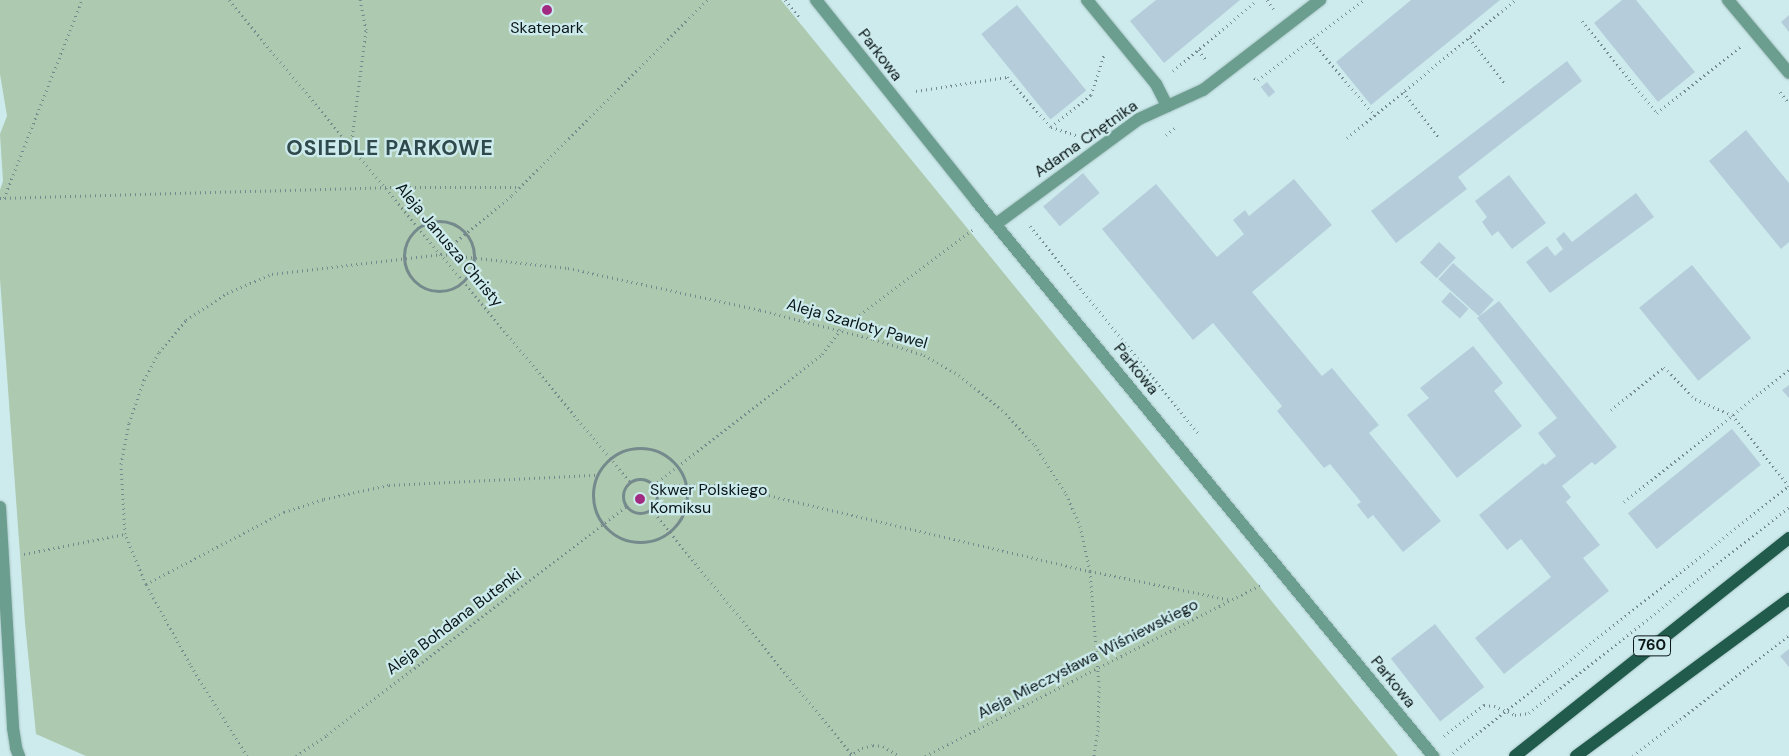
<!DOCTYPE html>
<meta charset="utf-8">
<style>
body{margin:0}
#map{position:relative;width:1789px;height:756px;overflow:hidden;background:#cdebed;font-family:"DM Sans",sans-serif}
div>[style]{position:absolute}
[style*='--x']{left:calc(var(--x)*1px);top:calc(var(--y)*1px);width:calc(var(--w)*1px);rotate:calc(var(--a)*1deg)}
.green>*{inset:0;background:#adc9af}
.building>*{inset:0;background:#b5cdda;transform-origin:0 0}
.path>*{height:3px;margin-top:-1.5px;transform-origin:0;background:repeating-linear-gradient(90deg,#758a8c 0 1px,transparent 0 5px)}
.path>.ring{margin:-1.5px;padding:0;box-sizing:content-box;background:none;border:3px solid #758a8c;border-radius:50%}
.roads{filter:drop-shadow(0 0 1px #aac5c6) drop-shadow(0 0 1px #aac5c6)}
.minor>*{height:12px;margin:-6px;padding:0 6px;transform-origin:6px;border-radius:6px;background:#6c9e8f}
.major>*{height:12px;margin:-6px;padding:0 6px;transform-origin:6px;border-radius:6px;background:#205b4c}
.dots>*{width:14px;height:14px;translate:-50% -50%;box-sizing:border-box;border:2px solid #cdebed;border-radius:50%}
span{translate:-50% -50%;white-space:nowrap;text-align:center;line-height:1.15;-webkit-text-stroke:4.5px #cdebed;paint-order:stroke}
.shield-label span{padding:1px 4px;background:#cdebed;border:1px solid;border-radius:4px;-webkit-text-stroke-width:0}
.shield-label{font-size:15px;color:#0b1617;font-weight:700}
.poi-label{font-size:16px;color:#0b1617}
.left{translate:0 -50%;text-align:left}
.street-label{font-size:16px;color:#0b1617}
.district-label{font-size:21px;color:#304a4c;font-weight:700;letter-spacing:1px}
</style>
<div id="map">
<div class="green">
<div style="clip-path:polygon(0 0,781px 0,1398px 756px,86px 756px,36px 734px,25px 623px,0 279px,0 190px,3px 181px,0 134px,7px 116px,0 74px)"></div>
</div>
<div class="building">
<div style="clip-path:polygon(1156px 0,1240px 0,1164px 63px,1130px 21px)"></div>
<div style="clip-path:polygon(1411px 0,1500px 0,1371px 105px,1336px 62px)"></div>
<div style="clip-path:polygon(1622px 0,1636px 0,1695px 72px,1658px 102px,1594px 23px)"></div>
<div style="left:1017px;top:5px;width:110px;height:46px;rotate:51deg"></div>
<div style="clip-path:polygon(1789px 15px,1789px 32px,1781px 22px)"></div>
<div style="clip-path:polygon(1567px 61px,1582px 81px,1458px 177px,1467px 189px,1396px 243px,1371px 211px)"></div>
<div style="left:1267px;top:82px;width:13px;height:8px;rotate:51deg"></div>
<div style="clip-path:polygon(1746px 130px,1789px 183px,1789px 242px,1781px 249px,1709px 161px)"></div>
<div style="left:1083px;top:173px;width:26px;height:52px;rotate:50deg"></div>
<div style="clip-path:polygon(1509px 175px,1546px 223px,1512px 249px,1498px 231px,1492px 236px,1482px 222px,1487px 217px,1475px 201px)"></div>
<div style="clip-path:polygon(1294px 179px,1332px 225px,1252px 292px,1322px 376px,1332px 368px,1379px 425px,1369px 433px,1441px 521px,1403px 552px,1373px 515px,1368px 519px,1357px 505px,1361px 502px,1330px 464px,1324px 468px,1277px 411px,1282px 406px,1213px 323px,1193px 340px,1102px 229px,1156px 184px,1217px 257px,1244px 234px,1233px 220px,1245px 210px,1249px 216px)"></div>
<div style="clip-path:polygon(1636px 193px,1654px 217px,1550px 293px,1526px 262px,1547px 246px,1555px 256px,1563px 249px,1556px 239px,1564px 232px,1572px 242px)"></div>
<div style="left:1439px;top:242px;width:23px;height:28px;rotate:43deg"></div>
<div style="left:1453px;top:263px;width:55px;height:22px;rotate:42deg"></div>
<div style="left:1692px;top:265px;width:94px;height:68px;rotate:51deg"></div>
<div style="left:1450px;top:292px;width:25px;height:13px;rotate:42deg"></div>
<div style="clip-path:polygon(1499px 301px,1617px 447px,1595px 465px,1592px 462px,1562px 486px,1571px 497px,1566px 502px,1600px 545px,1583px 558px,1609px 591px,1504px 674px,1475px 638px,1551px 577px,1521px 539px,1507px 550px,1479px 515px,1543px 463px,1545px 465px,1556px 456px,1538px 433px,1557px 418px,1477px 318px)"></div>
<div style="clip-path:polygon(1473px 346px,1503px 383px,1494px 391px,1522px 426px,1457px 478px,1407px 415px,1429px 398px,1420px 388px)"></div>
<div style="clip-path:polygon(1789px 385px,1789px 398px,1782px 390px)"></div>
<div style="left:1732px;top:429px;width:46px;height:134px;rotate:51deg"></div>
<div style="left:1435px;top:624px;width:80px;height:56px;rotate:52deg"></div>
<div style="clip-path:polygon(1789px 649px,1789px 667px,1780px 656px)"></div>
</div>
<div class="path">
<div style="--x:229;--y:0;--w:627;--a:50.24"></div>
<div style="--x:785;--y:0;--w:23;--a:50"></div>
<div style="--x:1267;--y:0;--w:12;--a:55"></div>
<div style="--x:1582;--y:21;--w:119;--a:50.8"></div>
<div style="--x:1657;--y:113;--w:107;--a:-38.6"></div>
<div style="--x:1469;--y:38;--w:58;--a:52"></div>
<div style="--x:1310;--y:39;--w:101;--a:49.8"></div>
<div style="--x:1198;--y:50;--w:14;--a:51"></div>
<div style="--x:1173;--y:71;--w:110;--a:-40.2"></div>
<div style="--x:1254;--y:78;--w:4;--a:27"></div>
<div style="--x:1258;--y:80;--w:133;--a:-37"></div>
<div style="--x:916;--y:91;--w:92;--a:-8.7"></div>
<div style="--x:1007;--y:77;--w:67;--a:48.7"></div>
<div style="--x:1051;--y:127;--w:29;--a:18"></div>
<div style="--x:1403;--y:92;--w:58;--a:52"></div>
<div style="--x:1780;--y:92;--w:14;--a:51"></div>
<div style="--x:1051;--y:127;--w:51;--a:-38.7"></div>
<div style="--x:1091;--y:95;--w:42;--a:-72"></div>
<div style="--x:1166;--y:135;--w:11;--a:-38"></div>
<div style="--x:1347;--y:138;--w:217;--a:-39.4"></div>
<div style="--x:351;--y:146;--w:117;--a:-82.6"></div>
<div style="--x:366;--y:30;--w:31;--a:-101"></div>
<div style="--x:0;--y:198;--w:385;--a:-1.6"></div>
<div style="--x:385;--y:187;--w:135;--a:0"></div>
<div style="--x:4;--y:198;--w:213;--a:-68.5"></div>
<div class="ring" style="left:404px;top:221px;width:67px;height:67px"></div>
<div style="--x:1030;--y:226;--w:267;--a:50.9"></div>
<div style="--x:441;--y:254;--w:92;--a:-39.7"></div>
<div style="--x:512;--y:195;--w:276;--a:-45"></div>
<div style="--x:1611;--y:410;--w:68;--a:-39.1"></div>
<div style="--x:1664;--y:367;--w:45;--a:45.9"></div>
<div style="--x:1695;--y:399;--w:40;--a:23.4"></div>
<div style="--x:1732;--y:415;--w:91;--a:51.2"></div>
<div class="ring" style="left:593px;top:448px;width:91px;height:91px"></div>
<div class="ring" style="left:623px;top:479px;width:31px;height:31px"></div>
<div style="--x:654;--y:485;--w:71;--a:0"></div>
<div style="--x:725;--y:485;--w:375;--a:13.3"></div>
<div style="--x:1090;--y:571;--w:144;--a:11.6"></div>
<div style="--x:654;--y:485;--w:213;--a:-37.9"></div>
<div style="--x:822;--y:354;--w:30;--a:-53"></div>
<div style="--x:840;--y:330;--w:166;--a:-37.1"></div>
<div style="--x:1624;--y:502;--w:211;--a:-38.7"></div>
<div style="--x:651;--y:509;--w:319;--a:50.7"></div>
<div style="--x:24;--y:554;--w:103;--a:-11.2"></div>
<div style="--x:146;--y:584;--w:156;--a:-27.6"></div>
<div style="--x:284;--y:512;--w:42;--a:-18"></div>
<div style="--x:324;--y:499;--w:66;--a:-12.2"></div>
<div style="--x:389;--y:485;--w:208;--a:-2.8"></div>
<div style="--x:1444;--y:736;--w:51;--a:-37.8"></div>
<div style="--x:1484;--y:705;--w:10;--a:6"></div>
<div style="--x:1494;--y:706;--w:23;--a:23"></div>
<div style="--x:1515;--y:715;--w:14;--a:-8"></div>
<div style="--x:1529;--y:713;--w:332;--a:-38.4"></div>
<div style="--x:1453;--y:753;--w:429;--a:-38.5"></div>
<div style="--x:247;--y:756;--w:108;--a:-121.8"></div>
<div style="--x:190;--y:664;--w:91;--a:-118.8"></div>
<div style="--x:146;--y:584;--w:54;--a:-112.8"></div>
<div style="--x:125;--y:534;--w:70;--a:-93.3"></div>
<div style="--x:121;--y:464;--w:42;--a:-79"></div>
<div style="--x:129;--y:423;--w:46;--a:-70.8"></div>
<div style="--x:144;--y:380;--w:32;--a:-62"></div>
<div style="--x:159;--y:352;--w:42;--a:-49.8"></div>
<div style="--x:186;--y:320;--w:49;--a:-33.4"></div>
<div style="--x:227;--y:293;--w:49;--a:-22.9"></div>
<div style="--x:272;--y:274;--w:170;--a:-6.7"></div>
<div style="--x:441;--y:254;--w:128;--a:6.3"></div>
<div style="--x:568;--y:268;--w:197;--a:12.3"></div>
<div style="--x:760;--y:310;--w:117;--a:14.4"></div>
<div style="--x:873;--y:339;--w:53;--a:17.4"></div>
<div style="--x:924;--y:355;--w:40;--a:29.7"></div>
<div style="--x:959;--y:375;--w:55;--a:39.1"></div>
<div style="--x:1002;--y:410;--w:48;--a:46.7"></div>
<div style="--x:1035;--y:445;--w:58;--a:57.7"></div>
<div style="--x:1066;--y:494;--w:35;--a:66"></div>
<div style="--x:1080;--y:526;--w:46;--a:77.5"></div>
<div style="--x:1090;--y:571;--w:115;--a:85.5"></div>
<div style="--x:1099;--y:686;--w:44;--a:91.3"></div>
<div style="--x:1098;--y:730;--w:26;--a:99"></div>
<div style="--x:296;--y:756;--w:37;--a:-34"></div>
<div style="--x:327;--y:735;--w:377;--a:-37.4"></div>
<div style="--x:850;--y:756;--w:14;--a:-34"></div>
<div style="--x:862;--y:748;--w:11;--a:-15"></div>
<div style="--x:873;--y:745;--w:10;--a:6"></div>
<div style="--x:883;--y:746;--w:19;--a:32"></div>
<div style="--x:925;--y:756;--w:379;--a:-27"></div>
<div style="--x:1633;--y:756;--w:197;--a:-37.8"></div>
</div>
<div class="roads">
<div class="minor">
<div style="--x:816;--y:0;--w:258;--a:51.4"></div>
<div style="--x:977;--y:202;--w:718;--a:50.54"></div>
<div style="--x:1087;--y:0;--w:109;--a:50.6"></div>
<div style="--x:1156;--y:84;--w:25;--a:63"></div>
<div style="--x:1728;--y:0;--w:95;--a:50.1"></div>
<div style="--x:996;--y:224;--w:177;--a:-36.3"></div>
<div style="--x:1139;--y:119;--w:70;--a:-24.4"></div>
<div style="--x:1203;--y:90;--w:148;--a:-37.6"></div>
<div style="--x:0;--y:507;--w:221;--a:86.6"></div>
<div style="--x:13;--y:728;--w:20;--a:81"></div>
<div style="--x:16;--y:748;--w:9;--a:69"></div>
</div>
<div class="major">
<div style="--x:1515;--y:756;--w:350;--a:-38.5"></div>
<div style="--x:1576;--y:756;--w:265;--a:-36.4"></div>
</div>
</div>
<div class="dots">
<div style="left:547px;top:10px;background:#a22b82"></div>
<div style="left:640px;top:499px;background:#a22b82"></div>
</div>
<div class="shield-label">
<span style="left:1652px;top:646px">760</span>
</div>
<div class="poi-label">
<span style="left:547px;top:28px">Skatepark</span>
<span class="left" style="left:650px;top:499px">Skwer Polskiego<br>Komiksu</span>
</div>
<div class="street-label">
<span style="left:880px;top:55px;rotate:52deg">Parkowa</span>
<span style="left:1086px;top:139px;rotate:-35deg">Adama Chętnika</span>
<span style="left:449px;top:245px;rotate:50deg">Aleja Janusza Christy</span>
<span style="left:857px;top:324px;rotate:16deg">Aleja Szarloty Pawel</span>
<span style="left:1136px;top:369px;rotate:51deg">Parkowa</span>
<span style="left:454px;top:622px;rotate:-37deg">Aleja Bohdana Butenki</span>
<span style="left:1088px;top:659px;rotate:-27deg">Aleja Mieczysława Wiśniewskiego</span>
<span style="left:1393px;top:682px;rotate:51deg">Parkowa</span>
</div>
<div class="district-label">
<span style="left:390px;top:148px">OSIEDLE PARKOWE</span>
</div>
</div>
